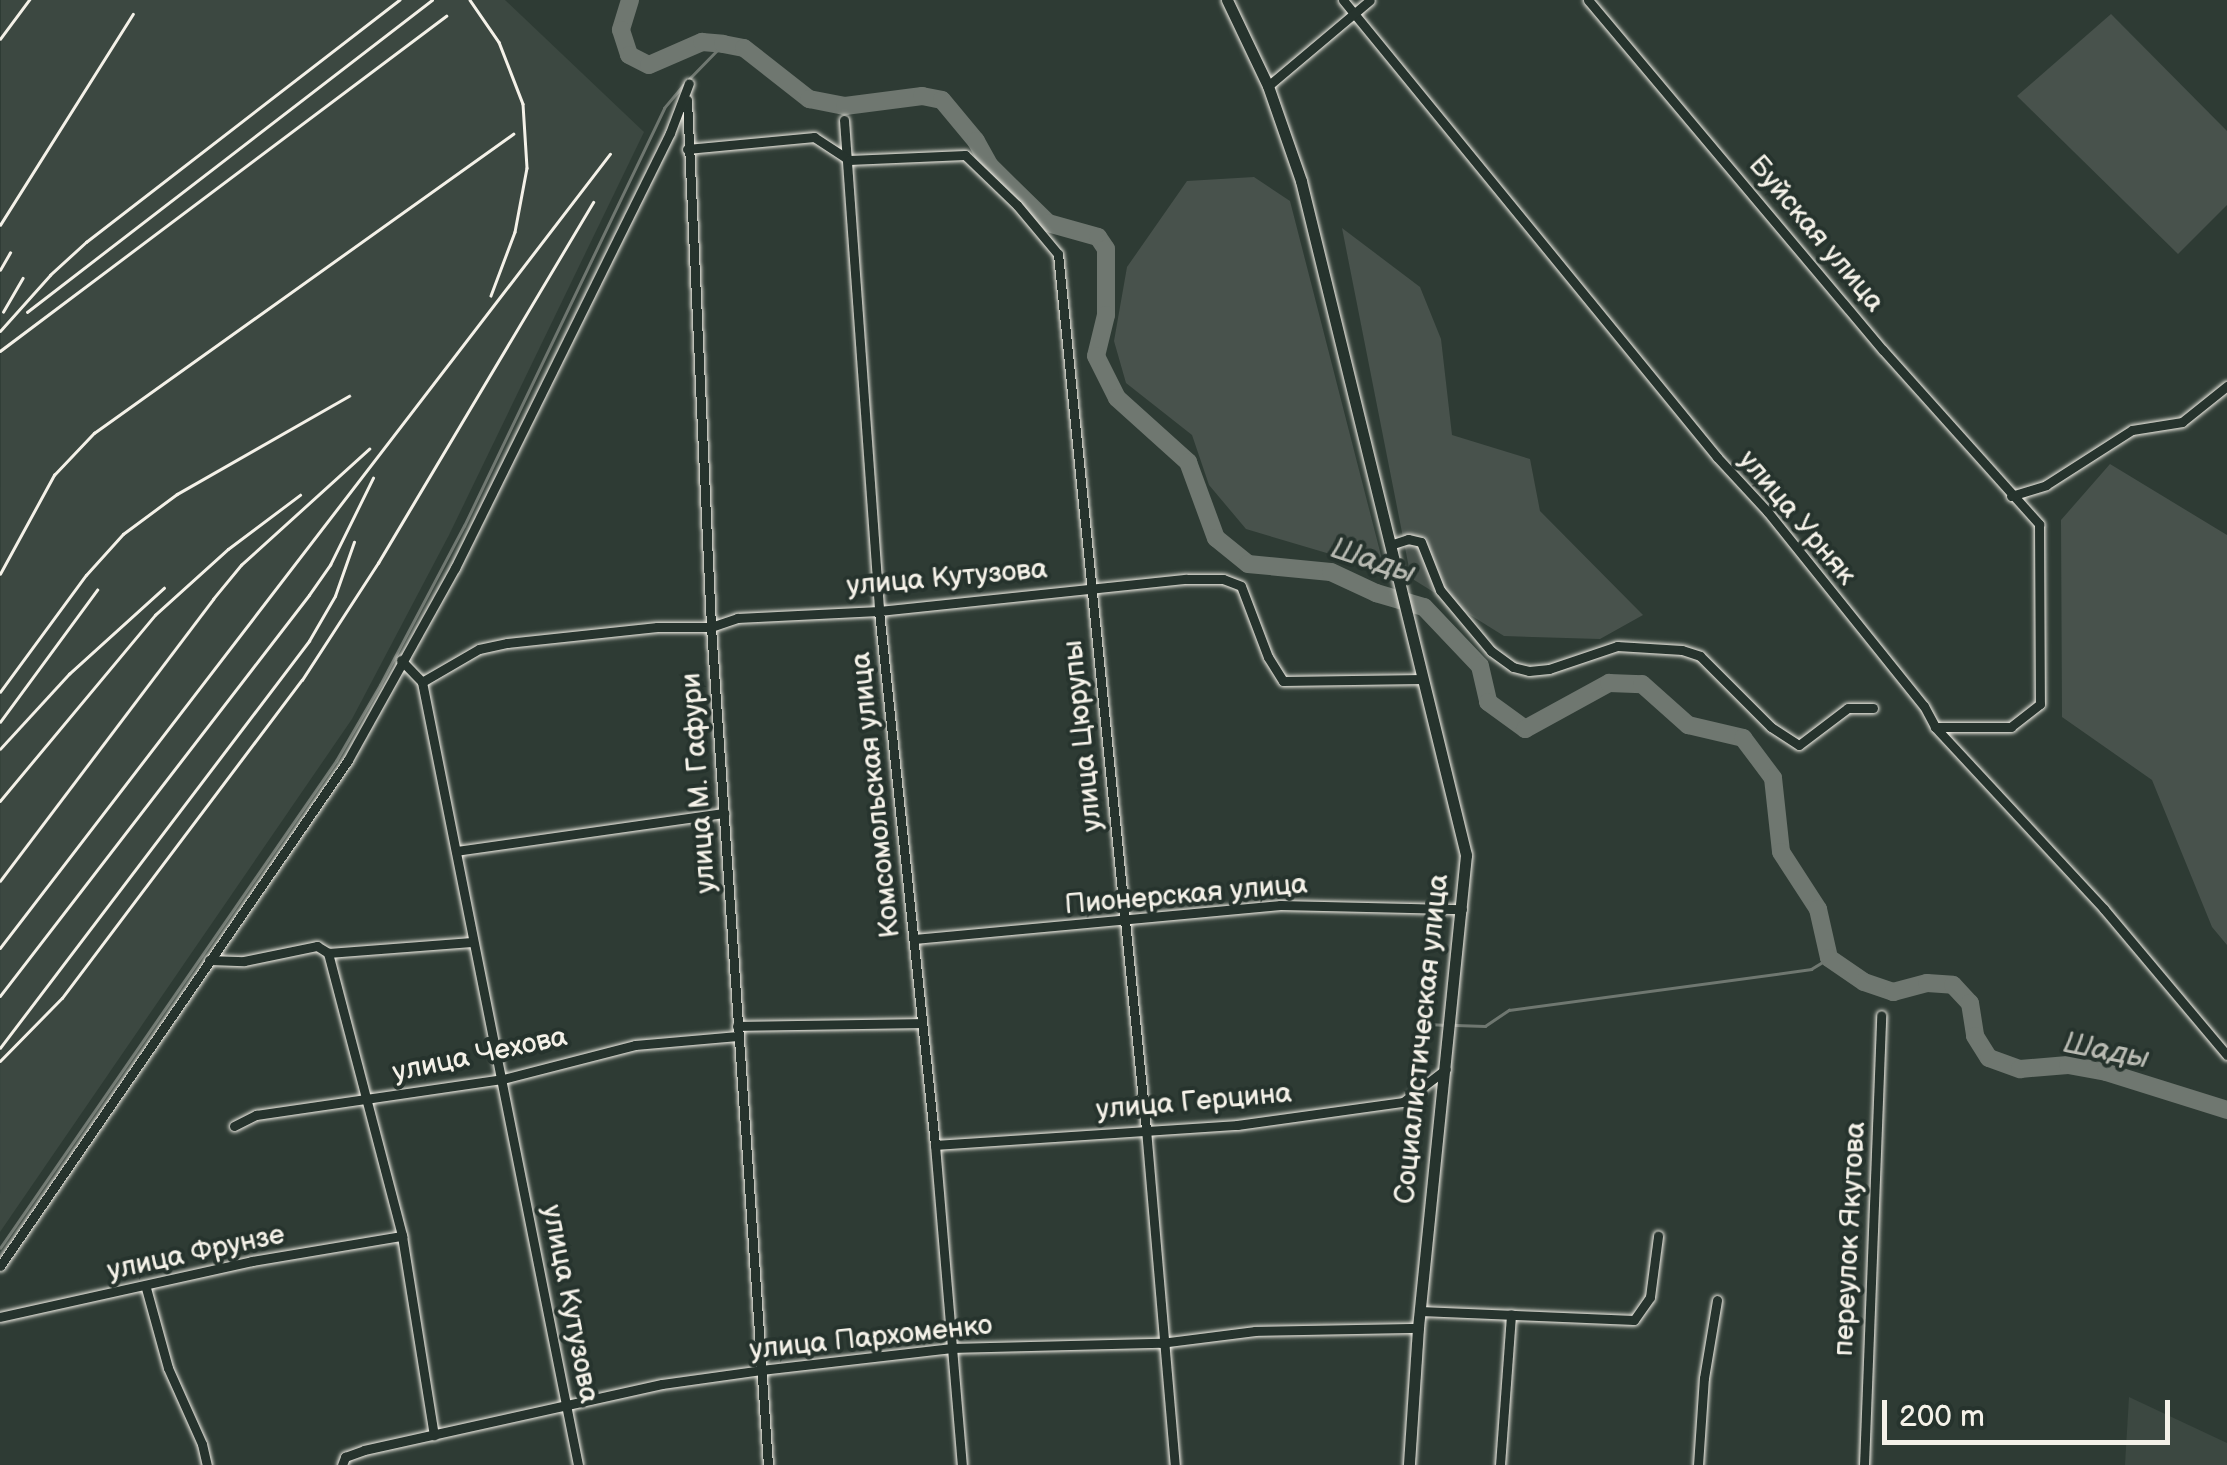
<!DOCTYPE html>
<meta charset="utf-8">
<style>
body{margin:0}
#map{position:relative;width:2227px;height:1465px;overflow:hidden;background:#2e3b34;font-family:"Balsamiq Sans",sans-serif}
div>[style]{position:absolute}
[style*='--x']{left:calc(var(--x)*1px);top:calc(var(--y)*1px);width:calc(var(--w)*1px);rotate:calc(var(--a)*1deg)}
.built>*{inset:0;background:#3c4841}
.green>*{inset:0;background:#48524c}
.stream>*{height:2.5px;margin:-1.25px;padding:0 1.25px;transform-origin:1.25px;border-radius:1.25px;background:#6f7770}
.river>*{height:18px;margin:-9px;padding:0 9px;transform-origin:9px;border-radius:9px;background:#6f7770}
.roads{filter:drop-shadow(0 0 2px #f4f1e8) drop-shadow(0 0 2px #f4f1e8)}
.minor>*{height:9px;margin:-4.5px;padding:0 4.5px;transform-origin:4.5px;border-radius:4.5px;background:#26332d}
.tertiary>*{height:11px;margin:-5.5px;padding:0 5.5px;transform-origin:5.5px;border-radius:5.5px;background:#26332d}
.rail>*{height:2.5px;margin:-1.25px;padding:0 1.25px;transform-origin:1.25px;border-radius:1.25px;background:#f4f1e8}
span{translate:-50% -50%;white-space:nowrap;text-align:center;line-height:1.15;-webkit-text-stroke:8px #26332d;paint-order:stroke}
.street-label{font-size:28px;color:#f4f1e8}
.water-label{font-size:30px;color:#b8bab2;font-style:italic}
.scale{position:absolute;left:1882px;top:1400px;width:288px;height:45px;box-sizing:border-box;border:5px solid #f4f1e8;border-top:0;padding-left:12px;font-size:30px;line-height:35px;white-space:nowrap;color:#f4f1e8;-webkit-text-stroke:8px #26332d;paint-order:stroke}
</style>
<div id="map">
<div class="built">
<div style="clip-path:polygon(1px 0,505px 0,644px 132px,449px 535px,352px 719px,0 1232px)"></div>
<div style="clip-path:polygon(2129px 1397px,2227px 1443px,2227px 1465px,2125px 1465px)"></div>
</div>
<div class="green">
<div style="clip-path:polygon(2111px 14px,2227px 131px,2227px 205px,2178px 254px,2017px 96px)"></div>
<div style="clip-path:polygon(1254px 177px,1290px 201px,1386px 575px,1347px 559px,1246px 529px,1209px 485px,1192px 435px,1126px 383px,1114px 341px,1127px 267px,1187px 181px)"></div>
<div style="clip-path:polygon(1342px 228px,1420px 287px,1441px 339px,1452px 435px,1530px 459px,1540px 511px,1643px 615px,1600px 639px,1504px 636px,1411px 578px)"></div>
<div style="clip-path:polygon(2110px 464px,2227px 535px,2227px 945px,2212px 927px,2152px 780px,2062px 717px,2061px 520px)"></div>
</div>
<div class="stream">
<div style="--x:689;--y:79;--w:49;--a:-45.8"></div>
<div style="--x:1428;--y:1024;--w:19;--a:3"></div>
<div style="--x:1455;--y:1025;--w:30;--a:2"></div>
<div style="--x:1485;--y:1026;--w:29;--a:-34"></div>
<div style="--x:1509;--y:1010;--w:305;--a:-7.7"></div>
<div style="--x:1811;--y:969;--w:21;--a:-31"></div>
<div style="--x:0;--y:1248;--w:592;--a:-55.4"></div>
<div style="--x:336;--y:761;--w:88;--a:-59.9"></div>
<div style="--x:380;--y:685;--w:180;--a:-62.2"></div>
<div style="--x:464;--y:526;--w:463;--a:-64.4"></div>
<div style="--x:664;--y:108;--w:30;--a:-50"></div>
</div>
<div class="river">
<div style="--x:630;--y:0;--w:31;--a:107"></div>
<div style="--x:621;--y:30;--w:26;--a:72"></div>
<div style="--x:629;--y:55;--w:22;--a:27"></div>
<div style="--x:649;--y:65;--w:58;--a:-23.5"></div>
<div style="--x:702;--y:42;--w:21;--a:5"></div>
<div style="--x:723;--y:44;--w:21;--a:11"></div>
<div style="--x:744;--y:48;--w:83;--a:38.1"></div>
<div style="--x:809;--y:99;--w:37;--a:11"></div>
<div style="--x:845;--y:106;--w:78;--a:-7.4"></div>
<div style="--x:922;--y:96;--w:20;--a:11"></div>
<div style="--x:942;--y:100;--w:53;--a:50.3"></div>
<div style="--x:976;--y:141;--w:29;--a:61"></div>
<div style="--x:990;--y:166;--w:81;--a:44.5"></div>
<div style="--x:1048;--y:223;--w:52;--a:15.6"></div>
<div style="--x:1098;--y:237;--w:14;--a:56"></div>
<div style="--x:1106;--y:249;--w:66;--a:90"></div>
<div style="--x:1106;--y:315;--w:42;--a:103.7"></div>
<div style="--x:1096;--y:356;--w:47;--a:63.4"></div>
<div style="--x:1117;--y:398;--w:96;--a:42"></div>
<div style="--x:1188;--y:462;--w:81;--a:69.8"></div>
<div style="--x:1216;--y:538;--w:41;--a:39.1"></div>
<div style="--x:1248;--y:564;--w:83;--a:5.5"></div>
<div style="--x:1331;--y:572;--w:50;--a:25"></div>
<div style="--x:1376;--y:593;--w:50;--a:16.3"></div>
<div style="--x:1424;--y:607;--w:81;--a:46.5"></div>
<div style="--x:1480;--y:666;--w:37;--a:77"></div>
<div style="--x:1488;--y:702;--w:46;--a:36.1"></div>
<div style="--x:1525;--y:729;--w:96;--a:-28.7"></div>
<div style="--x:1609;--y:683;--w:33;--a:2"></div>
<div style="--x:1642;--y:684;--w:62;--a:41.7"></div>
<div style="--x:1688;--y:725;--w:57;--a:13.3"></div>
<div style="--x:1743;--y:738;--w:50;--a:53.1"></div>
<div style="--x:1773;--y:778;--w:74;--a:83.8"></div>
<div style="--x:1781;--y:852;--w:68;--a:57"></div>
<div style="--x:1818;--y:909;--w:50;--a:77.3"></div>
<div style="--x:1829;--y:958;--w:42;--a:34.4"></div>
<div style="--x:1864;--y:982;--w:31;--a:19"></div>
<div style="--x:1893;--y:992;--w:35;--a:-15"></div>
<div style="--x:1927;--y:983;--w:26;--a:4"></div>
<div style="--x:1953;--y:985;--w:25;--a:47"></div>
<div style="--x:1970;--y:1003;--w:33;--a:81"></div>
<div style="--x:1975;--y:1036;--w:26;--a:58"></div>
<div style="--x:1989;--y:1058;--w:33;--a:20"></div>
<div style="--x:2020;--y:1069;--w:48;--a:-4.8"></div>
<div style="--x:2068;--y:1065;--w:39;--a:10"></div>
<div style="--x:2106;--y:1072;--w:127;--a:17.4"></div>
</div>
<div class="roads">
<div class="minor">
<div style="--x:1343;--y:0;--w:591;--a:50.7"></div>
<div style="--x:1717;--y:457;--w:74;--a:47.2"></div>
<div style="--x:1767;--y:511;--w:250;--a:51.2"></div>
<div style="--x:1924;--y:706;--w:24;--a:62"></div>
<div style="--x:1935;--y:727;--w:248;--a:47.1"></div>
<div style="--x:2104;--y:909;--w:191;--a:49.9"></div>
<div style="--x:1588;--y:0;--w:458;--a:49.9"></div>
<div style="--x:1883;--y:350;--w:234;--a:48.1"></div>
<div style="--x:2039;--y:524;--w:180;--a:89.7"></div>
<div style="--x:2040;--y:704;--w:37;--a:142"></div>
<div style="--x:2011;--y:727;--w:76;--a:180"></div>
<div style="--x:1268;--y:86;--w:133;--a:-40.1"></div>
<div style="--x:687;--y:100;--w:528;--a:87.39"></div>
<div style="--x:711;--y:627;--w:840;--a:86.11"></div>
<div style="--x:844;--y:120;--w:492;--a:85.9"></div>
<div style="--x:879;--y:611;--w:537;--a:84.01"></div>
<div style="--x:935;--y:1145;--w:321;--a:85.2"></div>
<div style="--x:687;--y:149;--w:128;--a:-5.4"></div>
<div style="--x:814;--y:137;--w:42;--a:33.3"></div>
<div style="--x:849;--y:160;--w:116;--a:-2.5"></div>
<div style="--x:965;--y:155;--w:72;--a:43.9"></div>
<div style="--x:1017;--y:205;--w:64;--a:50.1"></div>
<div style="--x:1058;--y:254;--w:879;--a:84.26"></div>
<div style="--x:1146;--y:1129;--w:337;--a:85.1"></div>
<div style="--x:2011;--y:496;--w:37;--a:-17"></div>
<div style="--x:2046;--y:485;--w:102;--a:-32.6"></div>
<div style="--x:2132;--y:430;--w:51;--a:-9.1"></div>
<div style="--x:2182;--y:422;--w:58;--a:-38.7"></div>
<div style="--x:1390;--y:545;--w:19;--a:-18"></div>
<div style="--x:1408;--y:539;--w:13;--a:13"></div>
<div style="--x:1421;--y:542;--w:52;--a:68.4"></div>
<div style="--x:1440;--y:590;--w:80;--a:50.1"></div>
<div style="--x:1491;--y:651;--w:27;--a:36"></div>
<div style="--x:1513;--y:667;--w:16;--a:14"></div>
<div style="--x:1529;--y:671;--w:20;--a:-6"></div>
<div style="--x:1549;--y:669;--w:72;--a:-18.7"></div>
<div style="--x:1617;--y:646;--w:65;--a:3.5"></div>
<div style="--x:1682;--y:650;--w:19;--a:18"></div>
<div style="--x:1700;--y:656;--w:100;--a:45"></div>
<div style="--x:1771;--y:727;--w:33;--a:33"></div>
<div style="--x:1799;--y:745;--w:61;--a:-37.1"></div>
<div style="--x:1848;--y:708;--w:25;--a:0"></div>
<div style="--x:401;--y:660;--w:30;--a:46"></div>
<div style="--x:422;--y:682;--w:798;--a:78.73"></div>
<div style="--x:422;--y:682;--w:66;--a:-30.1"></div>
<div style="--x:479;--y:649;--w:29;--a:-12"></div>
<div style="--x:507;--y:643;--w:151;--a:-6.1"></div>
<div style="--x:657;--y:627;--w:54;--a:0"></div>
<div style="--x:711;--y:627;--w:28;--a:-19"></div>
<div style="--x:737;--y:618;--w:142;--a:-2.8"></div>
<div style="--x:879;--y:611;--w:309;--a:-6"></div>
<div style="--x:1186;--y:579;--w:37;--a:0"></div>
<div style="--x:1223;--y:579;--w:19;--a:21"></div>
<div style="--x:1241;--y:586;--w:76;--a:69.2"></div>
<div style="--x:1268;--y:657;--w:28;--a:58"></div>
<div style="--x:1283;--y:681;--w:140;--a:-0.8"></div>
<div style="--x:456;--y:851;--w:271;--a:-8.1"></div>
<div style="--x:914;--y:939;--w:368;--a:-5.3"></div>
<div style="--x:1280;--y:905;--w:182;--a:1.3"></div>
<div style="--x:328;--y:953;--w:293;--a:75.3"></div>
<div style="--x:402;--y:1236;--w:202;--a:80.9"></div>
<div style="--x:209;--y:960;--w:35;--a:2"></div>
<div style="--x:244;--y:961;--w:75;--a:-11.6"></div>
<div style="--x:317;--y:946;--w:13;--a:32"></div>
<div style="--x:328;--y:953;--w:144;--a:-4.4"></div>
<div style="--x:737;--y:1026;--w:185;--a:-0.9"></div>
<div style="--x:234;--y:1126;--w:25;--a:-27"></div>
<div style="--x:256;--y:1115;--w:250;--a:-8.3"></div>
<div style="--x:503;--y:1079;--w:136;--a:-14.4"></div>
<div style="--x:635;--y:1045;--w:103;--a:-5"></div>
<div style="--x:935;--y:1145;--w:303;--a:-3.8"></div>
<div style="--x:1237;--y:1125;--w:168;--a:-7.9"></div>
<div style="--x:1403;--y:1102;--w:54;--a:-37.5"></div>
<div style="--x:0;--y:1266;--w:614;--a:-55.48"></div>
<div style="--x:348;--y:760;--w:220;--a:-60.9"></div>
<div style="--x:455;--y:568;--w:485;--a:-63.7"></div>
<div style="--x:670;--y:133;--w:53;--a:-69.2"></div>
<div style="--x:146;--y:1288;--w:83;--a:74.6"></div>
<div style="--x:168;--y:1368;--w:83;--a:65.9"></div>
<div style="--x:202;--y:1444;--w:22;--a:77"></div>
<div style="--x:1420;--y:1311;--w:214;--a:2.4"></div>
<div style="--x:1634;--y:1320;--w:28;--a:-55"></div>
<div style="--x:1650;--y:1297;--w:62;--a:-82.5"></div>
<div style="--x:0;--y:1317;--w:258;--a:-12.5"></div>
<div style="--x:252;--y:1261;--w:152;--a:-9.5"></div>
<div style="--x:342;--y:1465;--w:9;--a:-69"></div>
<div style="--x:345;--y:1457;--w:20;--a:-20"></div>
<div style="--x:364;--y:1450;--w:305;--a:-12.5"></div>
<div style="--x:662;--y:1384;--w:100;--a:-8"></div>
<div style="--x:761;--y:1370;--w:190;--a:-6.6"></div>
<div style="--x:950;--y:1348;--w:211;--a:-1.4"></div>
<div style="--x:1161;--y:1343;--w:95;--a:-7.3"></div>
<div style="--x:1255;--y:1331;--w:163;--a:-1.1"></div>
<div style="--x:1500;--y:1465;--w:151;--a:-85.8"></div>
<div style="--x:1698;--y:1465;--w:87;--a:-86.1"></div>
<div style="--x:1704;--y:1378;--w:79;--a:-80.5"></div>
<div style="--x:1864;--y:1465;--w:450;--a:-87.8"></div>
</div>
<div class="tertiary">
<div style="--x:1227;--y:0;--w:95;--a:64.5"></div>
<div style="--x:1268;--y:86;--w:101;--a:70.8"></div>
<div style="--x:1301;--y:181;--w:694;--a:76.24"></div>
<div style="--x:1466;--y:855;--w:475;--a:95.8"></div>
<div style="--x:1418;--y:1328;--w:137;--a:93.8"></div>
</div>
</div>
<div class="rail">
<div style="--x:470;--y:0;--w:51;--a:55.4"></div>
<div style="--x:499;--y:42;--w:66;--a:68.8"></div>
<div style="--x:523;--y:104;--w:64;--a:86.4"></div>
<div style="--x:527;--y:168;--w:65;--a:100.6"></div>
<div style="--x:515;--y:232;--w:68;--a:110.6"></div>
<div style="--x:0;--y:39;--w:49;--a:-53.4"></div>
<div style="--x:0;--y:225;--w:249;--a:-57.8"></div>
<div style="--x:0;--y:270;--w:20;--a:-60"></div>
<div style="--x:3;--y:312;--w:39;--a:-60"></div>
<div style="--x:27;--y:312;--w:511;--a:-37.61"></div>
<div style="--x:0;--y:331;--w:75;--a:-48.2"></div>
<div style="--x:50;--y:275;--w:49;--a:-42.5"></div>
<div style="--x:86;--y:242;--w:396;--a:-37.7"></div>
<div style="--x:0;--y:351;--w:558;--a:-36.91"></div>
<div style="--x:0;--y:574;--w:113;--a:-61.4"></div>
<div style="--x:54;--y:475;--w:58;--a:-46.4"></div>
<div style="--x:94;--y:433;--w:515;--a:-35.51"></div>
<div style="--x:0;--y:692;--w:145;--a:-53.7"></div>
<div style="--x:86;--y:575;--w:55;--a:-47.9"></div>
<div style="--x:123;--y:534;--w:67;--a:-36.5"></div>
<div style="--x:177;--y:494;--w:198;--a:-29.7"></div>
<div style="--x:0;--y:722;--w:164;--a:-53.7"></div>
<div style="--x:0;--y:749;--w:102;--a:-47.4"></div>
<div style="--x:69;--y:674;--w:128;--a:-42.2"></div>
<div style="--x:0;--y:801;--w:242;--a:-50.2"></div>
<div style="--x:155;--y:615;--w:98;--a:-42.1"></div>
<div style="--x:228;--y:549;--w:90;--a:-36.9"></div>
<div style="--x:0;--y:881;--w:353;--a:-52.9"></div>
<div style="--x:213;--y:599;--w:44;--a:-50.5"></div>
<div style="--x:241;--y:565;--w:173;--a:-42.2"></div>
<div style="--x:0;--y:948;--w:1001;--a:-52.47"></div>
<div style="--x:0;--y:996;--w:506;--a:-52.38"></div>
<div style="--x:309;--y:595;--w:37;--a:-55"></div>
<div style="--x:330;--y:565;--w:97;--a:-63.7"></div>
<div style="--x:0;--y:1048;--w:511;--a:-52.79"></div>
<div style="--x:309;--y:641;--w:52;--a:-60"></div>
<div style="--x:335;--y:596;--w:57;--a:-70.6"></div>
<div style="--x:0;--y:1061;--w:88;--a:-45.5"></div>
<div style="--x:62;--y:998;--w:398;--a:-53"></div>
<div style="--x:302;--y:680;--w:140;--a:-57"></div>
<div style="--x:378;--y:563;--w:420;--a:-59.2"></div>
</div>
<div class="street-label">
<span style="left:1816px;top:234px;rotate:50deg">Буйская улица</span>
<span style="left:1797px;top:518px;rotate:50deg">улица Урняк</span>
<span style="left:947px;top:578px;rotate:-5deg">улица Кутузова</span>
<span style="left:1083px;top:736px;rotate:-96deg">улица Цюрупы</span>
<span style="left:699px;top:783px;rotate:-94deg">улица М. Гафури</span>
<span style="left:876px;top:795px;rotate:-96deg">Комсомольская улица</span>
<span style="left:1186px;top:895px;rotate:-5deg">Пионерская улица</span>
<span style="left:1422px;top:1039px;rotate:-84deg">Социалистическая улица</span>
<span style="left:480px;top:1055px;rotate:-12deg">улица Чехова</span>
<span style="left:1194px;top:1102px;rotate:-5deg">улица Герцина</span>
<span style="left:1850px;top:1239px;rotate:-87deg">переулок Якутова</span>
<span style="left:196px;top:1253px;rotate:-12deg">улица Фрунзе</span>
<span style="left:570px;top:1304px;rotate:79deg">улица Кутузова</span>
<span style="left:871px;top:1338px;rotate:-6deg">улица Пархоменко</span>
</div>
<div class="water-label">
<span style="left:1373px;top:561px;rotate:18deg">Шады</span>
<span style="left:2106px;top:1051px;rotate:11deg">Шады</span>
</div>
<div class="scale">200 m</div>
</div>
